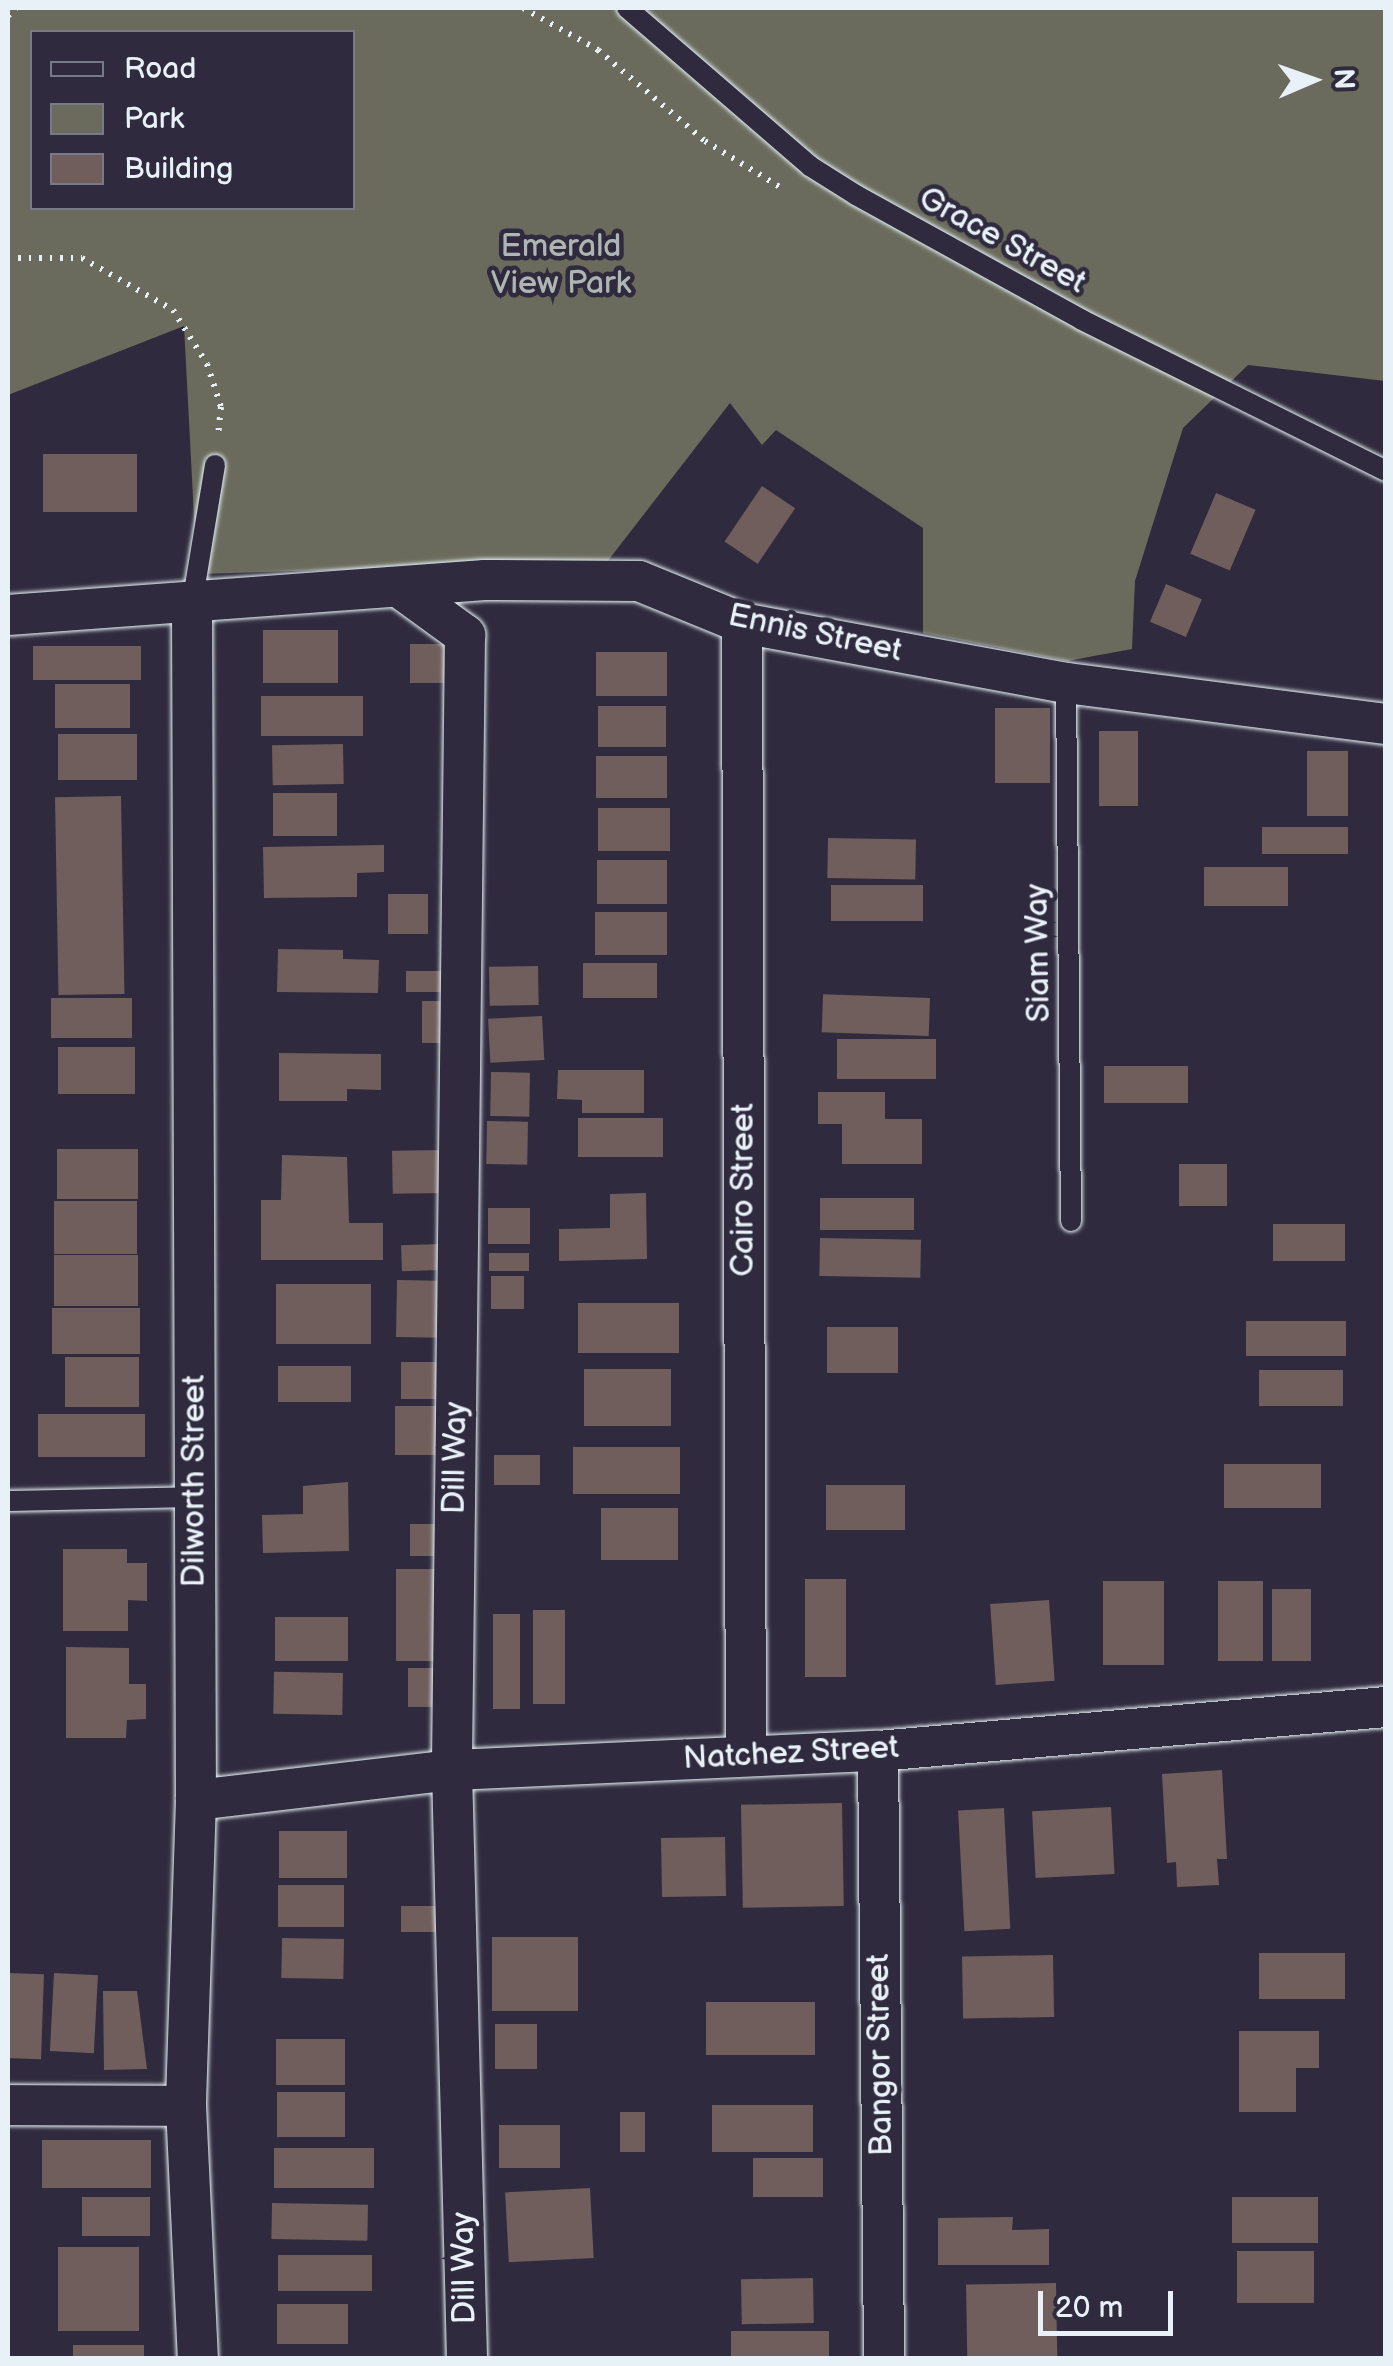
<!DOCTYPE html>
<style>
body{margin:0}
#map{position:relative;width:1393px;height:2366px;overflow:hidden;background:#2f2a3d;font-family:"Balsamiq Sans",sans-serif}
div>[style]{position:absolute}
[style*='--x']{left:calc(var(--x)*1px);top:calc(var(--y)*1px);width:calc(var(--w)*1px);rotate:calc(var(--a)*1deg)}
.green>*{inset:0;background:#6a6b5c}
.building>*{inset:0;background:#6f5e5c;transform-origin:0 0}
.path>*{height:6px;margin-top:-3px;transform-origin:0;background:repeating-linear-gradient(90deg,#e8f1f8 0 2.5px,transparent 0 10.5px)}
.roads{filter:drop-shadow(0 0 2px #e8f1f8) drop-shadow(0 0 2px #e8f1f8)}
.service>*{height:20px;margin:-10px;padding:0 10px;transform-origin:10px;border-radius:10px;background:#2f2a3d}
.minor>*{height:40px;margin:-20px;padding:0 20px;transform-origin:20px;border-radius:20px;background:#2f2a3d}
span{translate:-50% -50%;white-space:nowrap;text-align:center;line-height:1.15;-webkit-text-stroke:9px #2f2a3d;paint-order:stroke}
.street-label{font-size:32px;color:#e8f1f8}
.park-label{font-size:32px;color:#afb5b2}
.frame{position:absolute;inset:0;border:10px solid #e8f1f8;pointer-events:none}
.legend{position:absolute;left:30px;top:30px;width:325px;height:180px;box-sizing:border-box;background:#2f2a3d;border:2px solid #797a88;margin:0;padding:12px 18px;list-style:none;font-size:30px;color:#e8f1f8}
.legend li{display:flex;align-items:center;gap:20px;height:50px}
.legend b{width:50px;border:2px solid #797a88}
.north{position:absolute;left:1263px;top:30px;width:100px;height:100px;-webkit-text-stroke:8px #2f2a3d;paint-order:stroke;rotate:88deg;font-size:28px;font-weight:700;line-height:40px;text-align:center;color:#e8f1f8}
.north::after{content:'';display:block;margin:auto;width:35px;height:45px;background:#e8f1f8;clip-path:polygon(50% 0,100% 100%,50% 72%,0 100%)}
.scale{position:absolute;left:1038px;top:2291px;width:135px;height:45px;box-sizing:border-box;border:5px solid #e8f1f8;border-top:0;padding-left:12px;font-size:30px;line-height:35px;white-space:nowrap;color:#e8f1f8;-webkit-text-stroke:8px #2f2a3d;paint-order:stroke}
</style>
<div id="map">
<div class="green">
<div style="clip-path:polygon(evenodd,8px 8px,1385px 8px,1385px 381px,1248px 365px,1183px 428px,1135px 581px,1132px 649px,1067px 661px,923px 633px,923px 528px,776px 430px,762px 445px,730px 403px,607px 562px,197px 574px,184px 326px,8px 395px,8px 8px,32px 32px,352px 32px,352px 208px,32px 208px,32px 32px)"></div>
</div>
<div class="building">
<div style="left:43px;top:454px;width:94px;height:58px"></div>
<div style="left:762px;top:486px;width:40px;height:67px;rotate:34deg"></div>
<div style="left:1216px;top:493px;width:43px;height:66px;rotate:23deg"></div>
<div style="left:1166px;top:584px;width:39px;height:41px;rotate:23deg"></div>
<div style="left:263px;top:630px;width:75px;height:53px"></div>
<div style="left:410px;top:644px;width:34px;height:39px"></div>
<div style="left:33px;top:646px;width:108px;height:34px"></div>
<div style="left:596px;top:652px;width:71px;height:44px"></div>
<div style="left:130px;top:684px;width:44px;height:75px;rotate:90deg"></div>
<div style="left:363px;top:696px;width:40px;height:102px;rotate:90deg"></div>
<div style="left:598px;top:706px;width:68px;height:41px"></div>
<div style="left:995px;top:708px;width:55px;height:75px"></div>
<div style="left:1099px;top:731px;width:39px;height:75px"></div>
<div style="left:58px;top:734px;width:79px;height:46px"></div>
<div style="left:343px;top:744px;width:40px;height:71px;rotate:89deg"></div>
<div style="left:1307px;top:751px;width:41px;height:65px"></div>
<div style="left:596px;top:756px;width:71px;height:42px"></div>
<div style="left:273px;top:793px;width:64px;height:43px"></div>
<div style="left:121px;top:796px;width:198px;height:66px;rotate:89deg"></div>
<div style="left:598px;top:808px;width:72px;height:43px"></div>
<div style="left:1262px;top:827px;width:86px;height:27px"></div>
<div style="left:828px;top:838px;width:88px;height:40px;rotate:1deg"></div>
<div style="clip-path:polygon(384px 845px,384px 872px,357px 873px,357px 897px,264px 898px,263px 847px)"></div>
<div style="left:597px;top:860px;width:70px;height:44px"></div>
<div style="left:1204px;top:867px;width:84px;height:39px"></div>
<div style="left:831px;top:885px;width:92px;height:36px"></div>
<div style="left:388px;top:894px;width:40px;height:40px"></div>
<div style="left:667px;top:912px;width:43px;height:72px;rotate:90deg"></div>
<div style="clip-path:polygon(278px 949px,343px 950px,343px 959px,379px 960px,378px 993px,277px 992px)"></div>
<div style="left:583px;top:963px;width:74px;height:35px"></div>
<div style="left:538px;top:966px;width:39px;height:49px;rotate:89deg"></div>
<div style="left:447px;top:971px;width:21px;height:41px;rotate:90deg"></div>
<div style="left:51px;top:998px;width:81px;height:40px"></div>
<div style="left:930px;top:998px;width:38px;height:107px;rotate:92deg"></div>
<div style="left:441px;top:1001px;width:42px;height:19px;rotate:90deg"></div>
<div style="left:542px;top:1016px;width:44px;height:54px;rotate:87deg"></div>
<div style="left:837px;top:1039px;width:99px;height:40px"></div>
<div style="left:58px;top:1047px;width:77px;height:47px"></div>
<div style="clip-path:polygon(279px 1053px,381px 1054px,381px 1090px,347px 1089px,347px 1101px,279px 1101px)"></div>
<div style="left:1104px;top:1066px;width:84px;height:37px"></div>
<div style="clip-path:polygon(558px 1070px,644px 1070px,644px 1113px,582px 1113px,582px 1100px,557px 1099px)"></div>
<div style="left:491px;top:1072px;width:39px;height:44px;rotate:1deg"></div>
<div style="clip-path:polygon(818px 1092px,885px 1092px,885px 1119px,922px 1119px,922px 1164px,842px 1164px,842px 1124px,818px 1124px)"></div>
<div style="left:578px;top:1118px;width:85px;height:39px"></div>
<div style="left:487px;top:1121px;width:41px;height:43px;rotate:1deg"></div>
<div style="left:138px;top:1149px;width:50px;height:81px;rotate:90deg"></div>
<div style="left:442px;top:1150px;width:43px;height:50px;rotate:89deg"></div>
<div style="clip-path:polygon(282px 1155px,347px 1157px,349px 1223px,383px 1223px,383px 1260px,261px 1260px,261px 1200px,281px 1200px)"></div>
<div style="left:1179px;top:1164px;width:48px;height:42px"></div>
<div style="clip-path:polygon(646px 1193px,647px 1259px,559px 1261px,559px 1229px,610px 1228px,610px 1194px)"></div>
<div style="left:820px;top:1198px;width:94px;height:32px"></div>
<div style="left:54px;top:1201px;width:83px;height:53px"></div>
<div style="left:488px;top:1208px;width:42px;height:36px"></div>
<div style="left:1273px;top:1224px;width:72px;height:37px"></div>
<div style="left:820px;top:1238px;width:101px;height:38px;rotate:1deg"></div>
<div style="left:440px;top:1244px;width:26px;height:39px;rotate:88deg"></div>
<div style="left:529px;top:1253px;width:18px;height:40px;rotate:90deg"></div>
<div style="left:54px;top:1255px;width:84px;height:51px"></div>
<div style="left:491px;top:1276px;width:33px;height:33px"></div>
<div style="left:397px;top:1280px;width:43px;height:57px;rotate:1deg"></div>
<div style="left:371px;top:1284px;width:60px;height:95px;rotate:90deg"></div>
<div style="left:578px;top:1303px;width:101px;height:50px"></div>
<div style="left:52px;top:1308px;width:88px;height:46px"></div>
<div style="left:1246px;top:1321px;width:100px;height:35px"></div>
<div style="left:827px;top:1327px;width:71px;height:46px"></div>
<div style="left:139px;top:1357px;width:50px;height:74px;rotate:90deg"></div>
<div style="left:401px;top:1362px;width:37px;height:37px"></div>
<div style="left:351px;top:1366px;width:36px;height:73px;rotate:90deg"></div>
<div style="left:584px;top:1369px;width:87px;height:57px"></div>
<div style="left:1259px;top:1370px;width:84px;height:36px"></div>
<div style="left:395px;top:1406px;width:42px;height:49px"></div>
<div style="left:38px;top:1414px;width:107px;height:43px"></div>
<div style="left:573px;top:1447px;width:107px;height:47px"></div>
<div style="left:494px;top:1455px;width:46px;height:30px"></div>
<div style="left:1321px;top:1464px;width:44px;height:97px;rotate:90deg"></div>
<div style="clip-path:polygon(348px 1482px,349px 1551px,263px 1553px,262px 1515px,303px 1514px,303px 1486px)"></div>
<div style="left:826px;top:1485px;width:79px;height:45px"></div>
<div style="left:601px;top:1508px;width:77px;height:52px"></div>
<div style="left:410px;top:1524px;width:34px;height:32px"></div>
<div style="clip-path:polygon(63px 1549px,127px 1549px,127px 1563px,147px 1563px,147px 1601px,128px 1600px,128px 1631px,63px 1631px)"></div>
<div style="left:445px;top:1569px;width:92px;height:49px;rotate:90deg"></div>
<div style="left:846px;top:1579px;width:98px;height:41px;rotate:90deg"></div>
<div style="left:1103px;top:1581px;width:61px;height:84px"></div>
<div style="left:1218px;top:1581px;width:45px;height:80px"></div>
<div style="left:1272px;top:1589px;width:39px;height:72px"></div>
<div style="left:1049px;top:1600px;width:81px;height:59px;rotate:86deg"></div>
<div style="left:533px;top:1610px;width:32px;height:94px"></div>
<div style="left:493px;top:1614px;width:27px;height:95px"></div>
<div style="left:275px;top:1617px;width:73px;height:44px"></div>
<div style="clip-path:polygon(66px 1647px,129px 1648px,129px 1684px,146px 1684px,146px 1719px,127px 1720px,126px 1738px,66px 1738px)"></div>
<div style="left:408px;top:1668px;width:33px;height:39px"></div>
<div style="left:343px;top:1673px;width:42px;height:69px;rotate:91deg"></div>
<div style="clip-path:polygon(1222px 1770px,1227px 1859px,1217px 1859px,1219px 1885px,1177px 1887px,1176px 1862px,1167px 1863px,1162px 1774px)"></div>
<div style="left:842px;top:1803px;width:103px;height:101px;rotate:89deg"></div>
<div style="left:1111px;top:1807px;width:67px;height:79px;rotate:87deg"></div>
<div style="left:1004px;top:1808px;width:121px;height:46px;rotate:87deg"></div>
<div style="left:347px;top:1831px;width:47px;height:68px;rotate:90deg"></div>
<div style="left:725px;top:1837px;width:59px;height:64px;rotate:89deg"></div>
<div style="left:278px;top:1885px;width:66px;height:42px"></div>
<div style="left:401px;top:1906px;width:39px;height:26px"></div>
<div style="left:492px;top:1937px;width:86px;height:74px"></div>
<div style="left:344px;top:1939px;width:40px;height:62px;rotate:91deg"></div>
<div style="left:1259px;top:1953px;width:86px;height:46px"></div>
<div style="left:1053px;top:1955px;width:62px;height:91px;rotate:89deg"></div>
<div style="left:8px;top:1973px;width:36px;height:85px;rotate:2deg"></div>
<div style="left:54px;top:1973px;width:44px;height:78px;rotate:3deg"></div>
<div style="clip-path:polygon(103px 1991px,137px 1991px,147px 2069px,104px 2070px)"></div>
<div style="left:815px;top:2002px;width:53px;height:109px;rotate:90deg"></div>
<div style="left:537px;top:2024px;width:45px;height:42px;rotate:90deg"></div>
<div style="clip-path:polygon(1239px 2031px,1319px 2031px,1319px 2068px,1296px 2068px,1296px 2112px,1239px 2112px)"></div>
<div style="left:276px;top:2039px;width:69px;height:46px"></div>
<div style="left:345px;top:2092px;width:45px;height:68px;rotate:90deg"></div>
<div style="left:813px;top:2105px;width:47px;height:101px;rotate:90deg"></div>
<div style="left:620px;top:2112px;width:25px;height:40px"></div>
<div style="left:499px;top:2125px;width:61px;height:43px"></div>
<div style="left:151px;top:2140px;width:48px;height:109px;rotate:90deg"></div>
<div style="left:274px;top:2148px;width:100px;height:40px"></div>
<div style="left:753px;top:2158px;width:70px;height:39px"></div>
<div style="left:590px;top:2188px;width:70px;height:85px;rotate:87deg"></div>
<div style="left:82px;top:2197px;width:68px;height:39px"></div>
<div style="left:1318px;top:2197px;width:46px;height:86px;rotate:90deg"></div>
<div style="left:272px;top:2203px;width:96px;height:36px;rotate:1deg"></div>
<div style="clip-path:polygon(1013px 2217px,1012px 2230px,1049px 2229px,1049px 2265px,938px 2265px,938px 2218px)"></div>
<div style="left:58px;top:2247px;width:81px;height:84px"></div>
<div style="left:1237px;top:2251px;width:77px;height:52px"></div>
<div style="left:278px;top:2255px;width:94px;height:36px"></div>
<div style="left:813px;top:2278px;width:45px;height:72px;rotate:89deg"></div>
<div style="left:1056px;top:2283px;width:75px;height:90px;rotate:89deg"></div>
<div style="left:348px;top:2304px;width:40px;height:71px;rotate:90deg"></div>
<div style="left:829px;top:2331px;width:27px;height:98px;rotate:90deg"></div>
<div style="left:144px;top:2345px;width:13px;height:71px;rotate:90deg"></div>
</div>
<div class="path">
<div style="--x:523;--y:8;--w:86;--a:29.2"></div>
<div style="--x:598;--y:50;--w:140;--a:40.4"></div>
<div style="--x:705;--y:141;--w:92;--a:31.6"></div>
<div style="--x:8;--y:16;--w:11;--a:-45"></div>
<div style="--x:8;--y:258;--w:74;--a:0"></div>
<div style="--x:82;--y:258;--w:105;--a:29.7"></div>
<div style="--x:173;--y:310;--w:64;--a:57.8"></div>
<div style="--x:207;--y:364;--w:45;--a:72"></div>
<div style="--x:221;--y:407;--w:28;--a:96"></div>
</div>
<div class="roads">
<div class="service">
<div style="--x:627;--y:8;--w:242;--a:40.8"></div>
<div style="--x:810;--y:166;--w:54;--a:32.2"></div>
<div style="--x:856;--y:195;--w:258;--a:28.9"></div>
<div style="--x:1082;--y:320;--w:339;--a:26.4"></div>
<div style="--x:192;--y:604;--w:141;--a:-80.6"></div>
<div style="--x:1066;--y:683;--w:538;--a:89.47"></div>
<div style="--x:8;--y:1501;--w:187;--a:-1.2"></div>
</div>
<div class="minor">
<div style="--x:403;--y:590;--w:77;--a:36"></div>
<div style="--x:465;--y:635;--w:1135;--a:90.66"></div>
<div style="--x:452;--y:1770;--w:588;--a:88.54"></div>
<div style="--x:192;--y:604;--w:1196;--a:89.81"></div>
<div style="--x:196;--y:1800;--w:306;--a:91.9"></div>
<div style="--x:186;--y:2106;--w:252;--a:87.3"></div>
<div style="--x:8;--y:615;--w:478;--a:-4.2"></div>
<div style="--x:485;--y:580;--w:154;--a:0.4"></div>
<div style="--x:639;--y:581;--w:111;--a:22.2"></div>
<div style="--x:742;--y:623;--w:330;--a:10.5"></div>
<div style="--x:1066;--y:683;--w:323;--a:7.3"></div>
<div style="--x:742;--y:623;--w:1133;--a:89.8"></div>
<div style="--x:878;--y:1751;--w:607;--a:89.43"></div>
<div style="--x:196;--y:1800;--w:258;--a:-6.7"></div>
<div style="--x:452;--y:1770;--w:426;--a:-2.6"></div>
<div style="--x:878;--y:1751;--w:510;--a:-4.95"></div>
<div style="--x:8;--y:2105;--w:178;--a:0.3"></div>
</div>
</div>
<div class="street-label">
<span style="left:1002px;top:241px;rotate:29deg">Grace Street</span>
<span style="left:815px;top:634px;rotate:12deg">Ennis Street</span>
<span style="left:1039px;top:953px;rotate:-91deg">Siam Way</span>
<span style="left:744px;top:1190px;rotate:-90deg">Cairo Street</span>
<span style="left:456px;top:1458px;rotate:-89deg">Dill Way</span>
<span style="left:195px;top:1481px;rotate:-90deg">Dilworth Street</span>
<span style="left:791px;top:1754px;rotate:-3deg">Natchez Street</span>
<span style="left:881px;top:2055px;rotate:-91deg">Bangor Street</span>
<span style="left:465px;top:2268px;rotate:-91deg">Dill Way</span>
</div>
<div class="park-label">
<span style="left:561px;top:266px">Emerald<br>View Park</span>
</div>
<div class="frame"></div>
<ul class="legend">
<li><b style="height:12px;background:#2f2a3d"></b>Road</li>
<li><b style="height:28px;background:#6a6b5c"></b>Park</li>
<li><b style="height:28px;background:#6f5e5c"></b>Building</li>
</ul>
<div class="north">N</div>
<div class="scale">20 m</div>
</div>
